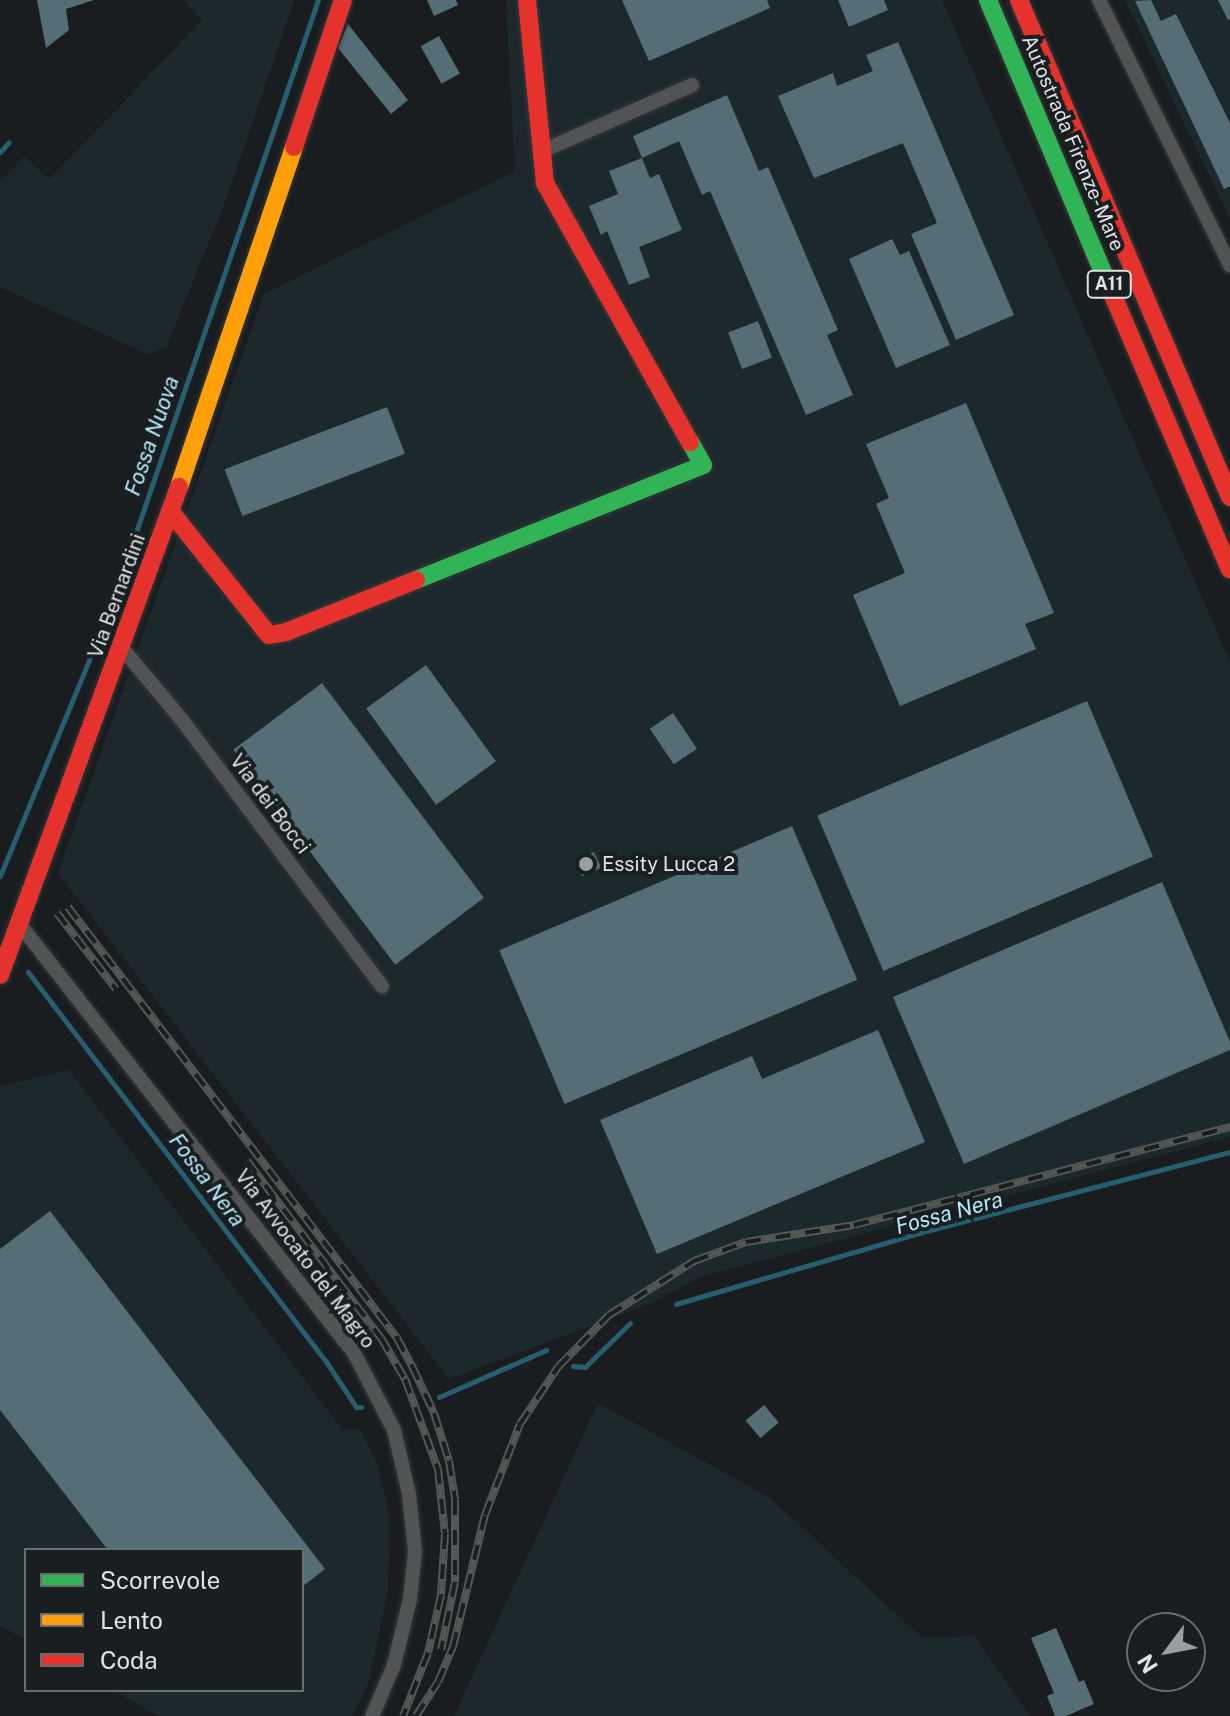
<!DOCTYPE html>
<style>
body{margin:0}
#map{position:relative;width:1230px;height:1716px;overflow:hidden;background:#1a1d1f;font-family:"Public Sans",sans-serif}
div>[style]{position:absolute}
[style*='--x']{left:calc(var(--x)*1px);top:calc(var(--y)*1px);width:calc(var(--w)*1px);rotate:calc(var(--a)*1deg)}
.built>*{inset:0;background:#1d282c}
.stream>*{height:5px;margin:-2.5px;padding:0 2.5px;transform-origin:2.5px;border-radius:2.5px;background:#275f70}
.building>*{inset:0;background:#556d75;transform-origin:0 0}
.roads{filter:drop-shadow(0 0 2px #343738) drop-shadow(0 0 2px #343738)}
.street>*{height:14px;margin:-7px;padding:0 7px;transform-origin:7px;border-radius:7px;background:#515355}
.fast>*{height:18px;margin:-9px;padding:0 9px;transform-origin:9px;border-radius:9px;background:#30b455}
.slow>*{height:18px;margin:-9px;padding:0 9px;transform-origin:9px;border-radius:9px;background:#ff9f0a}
.jam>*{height:18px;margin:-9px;padding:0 9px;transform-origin:9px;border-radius:9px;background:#e5322d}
.rail>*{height:8px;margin-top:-4px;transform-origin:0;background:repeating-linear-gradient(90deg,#191e20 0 15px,#555757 0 30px);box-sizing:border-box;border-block:2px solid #555757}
.dots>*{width:22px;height:22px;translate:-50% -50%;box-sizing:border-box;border:4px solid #191e20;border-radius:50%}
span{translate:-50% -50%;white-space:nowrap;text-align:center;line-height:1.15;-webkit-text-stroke:8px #191e20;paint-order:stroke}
.shield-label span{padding:2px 6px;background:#191e20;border:2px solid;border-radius:6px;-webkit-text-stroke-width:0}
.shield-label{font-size:18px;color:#dfe3e4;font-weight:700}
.street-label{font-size:20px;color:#dfe3e4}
.poi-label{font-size:20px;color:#dfe3e4}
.left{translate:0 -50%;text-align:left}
.water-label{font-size:22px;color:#b6eafb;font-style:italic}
.legend{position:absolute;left:24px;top:1548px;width:280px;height:144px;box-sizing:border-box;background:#191e20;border:2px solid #686d6e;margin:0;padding:10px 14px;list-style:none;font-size:24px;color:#dfe3e4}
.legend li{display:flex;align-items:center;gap:16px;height:40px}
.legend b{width:40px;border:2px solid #686d6e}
.north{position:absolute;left:1126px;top:1612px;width:80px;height:80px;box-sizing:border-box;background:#191e20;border:2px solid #686d6e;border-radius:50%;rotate:238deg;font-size:22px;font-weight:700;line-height:32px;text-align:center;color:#dfe3e4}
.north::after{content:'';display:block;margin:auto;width:28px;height:36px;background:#9a9e9f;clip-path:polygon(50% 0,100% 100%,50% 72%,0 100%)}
</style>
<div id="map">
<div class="built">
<div style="clip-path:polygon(183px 0,294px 0,229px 192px,167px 346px,148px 354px,0 287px,0 182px,24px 157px,50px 179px,202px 20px)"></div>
<div style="clip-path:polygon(506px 0,942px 0,1230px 662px,1230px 1137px,703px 1276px,649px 1304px,449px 1379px,58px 873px,264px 294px,515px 171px)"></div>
<div style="clip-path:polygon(1125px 0,1230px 0,1230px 219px)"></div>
<div style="clip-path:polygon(69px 1070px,342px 1429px,360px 1430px,378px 1465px,390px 1520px,388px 1591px,368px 1684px,352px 1716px,158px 1716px,113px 1690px,302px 1690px,302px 1550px,26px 1550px,26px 1640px,0 1625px,0 1086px)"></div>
<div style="clip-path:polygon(598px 1403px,770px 1498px,922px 1638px,974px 1636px,1030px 1716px,454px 1716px)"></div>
</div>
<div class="stream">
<div style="--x:0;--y:152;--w:13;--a:-48"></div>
<div style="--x:0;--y:876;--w:287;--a:-67.6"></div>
<div style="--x:109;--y:611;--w:646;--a:-71.12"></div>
<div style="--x:28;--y:972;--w:492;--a:52.6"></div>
<div style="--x:327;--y:1363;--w:53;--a:56.6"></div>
<div style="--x:356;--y:1407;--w:5;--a:0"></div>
<div style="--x:676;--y:1304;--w:260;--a:-16.3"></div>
<div style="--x:926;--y:1231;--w:314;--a:-14.6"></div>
<div style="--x:573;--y:1366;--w:12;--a:5"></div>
<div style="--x:585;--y:1367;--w:63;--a:-44.4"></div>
<div style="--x:439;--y:1397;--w:117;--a:-23.7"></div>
</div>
<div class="building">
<div style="clip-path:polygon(37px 0,94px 0,66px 9px,69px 30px,46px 48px)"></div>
<div style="clip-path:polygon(427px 0,456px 0,458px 5px,434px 16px)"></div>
<div style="clip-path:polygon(622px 0,767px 0,770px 8px,649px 61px)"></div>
<div style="clip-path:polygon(838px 0,884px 0,888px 10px,849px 27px)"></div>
<div style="clip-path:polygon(1151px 0,1161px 21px,1176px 14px,1230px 123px,1230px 186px,1224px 189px,1135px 1px)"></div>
<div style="clip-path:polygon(1218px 0,1230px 0,1230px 19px,1228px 20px)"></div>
<div style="clip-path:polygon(348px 24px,408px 100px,391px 114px,338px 48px)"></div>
<div style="left:439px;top:36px;width:43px;height:21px;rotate:61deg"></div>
<div style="clip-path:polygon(898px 42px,1014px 315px,956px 340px,911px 234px,937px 223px,903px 143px,814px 178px,778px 96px,833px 73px,837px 86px,873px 71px,866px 55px)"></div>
<div style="clip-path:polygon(727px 95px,759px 171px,768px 167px,838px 330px,827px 335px,853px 395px,806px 415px,710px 191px,702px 195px,679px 141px,642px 158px,633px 136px)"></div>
<div style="clip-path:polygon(642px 158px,650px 178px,659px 174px,682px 230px,639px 247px,650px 277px,629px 285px,607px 231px,601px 235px,589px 206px,618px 194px,609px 171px)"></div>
<div style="clip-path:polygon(892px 239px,900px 255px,909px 251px,950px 345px,896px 368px,849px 259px)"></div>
<div style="left:758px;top:321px;width:39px;height:32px;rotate:69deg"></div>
<div style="clip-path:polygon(966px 403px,1054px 613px,1025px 624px,1036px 649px,900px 706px,853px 595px,905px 573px,876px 504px,889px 498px,866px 444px)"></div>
<div style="left:387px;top:407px;width:50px;height:174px;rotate:69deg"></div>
<div style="left:426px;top:665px;width:119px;height:74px;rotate:54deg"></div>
<div style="left:322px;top:683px;width:269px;height:111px;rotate:53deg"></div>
<div style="left:1087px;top:701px;width:169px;height:293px;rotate:67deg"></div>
<div style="left:673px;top:713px;width:43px;height:28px;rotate:56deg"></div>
<div style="left:792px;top:826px;width:167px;height:318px;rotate:67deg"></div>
<div style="left:594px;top:852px;width:17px;height:21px;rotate:65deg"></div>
<div style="clip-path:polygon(1162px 882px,1230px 1042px,1230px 1050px,964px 1164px,893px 997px)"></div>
<div style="clip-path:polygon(878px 1030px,925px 1142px,657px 1254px,600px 1120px,752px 1056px,762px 1079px)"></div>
<div style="clip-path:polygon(50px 1211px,325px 1569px,302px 1587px,302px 1550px,108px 1550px,0 1410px,0 1249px)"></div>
<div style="left:764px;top:1405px;width:23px;height:24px;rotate:50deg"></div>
<div style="clip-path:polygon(1056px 1628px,1079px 1682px,1084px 1680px,1094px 1704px,1066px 1716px,1055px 1716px,1047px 1696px,1054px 1693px,1031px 1638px)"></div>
</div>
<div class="roads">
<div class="street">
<div style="--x:1099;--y:0;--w:296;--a:63.7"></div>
<div style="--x:542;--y:151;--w:164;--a:-23.7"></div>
<div style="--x:122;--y:648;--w:94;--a:50.2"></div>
<div style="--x:182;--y:720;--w:333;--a:53.1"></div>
<div style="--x:21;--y:926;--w:541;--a:52.05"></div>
<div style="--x:354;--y:1353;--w:87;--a:62.5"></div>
<div style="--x:394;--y:1430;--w:66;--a:76.8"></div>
<div style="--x:409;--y:1494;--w:57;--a:84"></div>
<div style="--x:415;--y:1551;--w:48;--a:95.9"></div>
<div style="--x:410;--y:1599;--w:68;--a:103.6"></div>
<div style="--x:394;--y:1665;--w:56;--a:113.3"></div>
</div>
<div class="fast">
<div style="--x:988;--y:0;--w:311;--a:67.1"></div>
<div style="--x:416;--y:580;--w:309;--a:-21.8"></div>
<div style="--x:703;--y:465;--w:26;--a:-119"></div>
</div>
<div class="slow">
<div style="--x:179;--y:487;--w:359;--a:-71.3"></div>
</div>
<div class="jam">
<div style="--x:527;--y:0;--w:184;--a:84.4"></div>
<div style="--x:545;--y:183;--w:297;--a:60.8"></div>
<div style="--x:1019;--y:0;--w:540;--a:67"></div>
<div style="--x:294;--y:147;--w:155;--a:-71.6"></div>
<div style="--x:1109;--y:286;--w:308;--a:66.9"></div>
<div style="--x:171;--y:512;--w:157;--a:51.5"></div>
<div style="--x:269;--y:635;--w:17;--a:-10"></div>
<div style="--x:286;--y:632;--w:140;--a:-21.8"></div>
<div style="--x:0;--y:975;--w:520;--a:-69.86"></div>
</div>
</div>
<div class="rail">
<div style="--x:68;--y:907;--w:542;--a:52.64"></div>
<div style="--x:397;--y:1338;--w:32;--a:62"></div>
<div style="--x:412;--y:1366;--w:52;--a:64.9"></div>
<div style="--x:434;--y:1413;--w:50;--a:72.6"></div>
<div style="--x:449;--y:1461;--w:39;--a:81"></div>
<div style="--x:455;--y:1500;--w:82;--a:90"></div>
<div style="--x:455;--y:1582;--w:69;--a:101.6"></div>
<div style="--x:57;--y:913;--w:96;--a:52.2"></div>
<div style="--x:247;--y:1161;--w:222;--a:52.9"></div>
<div style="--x:381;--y:1338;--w:48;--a:59.7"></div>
<div style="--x:405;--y:1379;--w:96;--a:69.9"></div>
<div style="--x:438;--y:1469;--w:65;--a:83.9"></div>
<div style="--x:445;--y:1534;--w:61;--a:93.8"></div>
<div style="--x:441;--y:1595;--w:59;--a:102.6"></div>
<div style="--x:428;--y:1653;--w:68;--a:111.6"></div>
<div style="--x:416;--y:1716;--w:40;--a:-57.1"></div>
<div style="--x:438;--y:1682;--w:38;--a:-67"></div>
<div style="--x:453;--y:1647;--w:136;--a:-76.4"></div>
<div style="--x:485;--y:1515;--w:97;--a:-69"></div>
<div style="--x:520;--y:1424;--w:69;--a:-56.3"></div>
<div style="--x:558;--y:1367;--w:73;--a:-45.6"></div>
<div style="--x:609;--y:1315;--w:101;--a:-32.4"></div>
<div style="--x:694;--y:1261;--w:55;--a:-20.1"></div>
<div style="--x:746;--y:1242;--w:109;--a:-8.9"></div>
<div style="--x:854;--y:1225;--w:389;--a:-14.6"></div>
</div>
<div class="dots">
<div style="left:586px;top:864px;background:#9a9e9f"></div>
</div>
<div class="shield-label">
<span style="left:1109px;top:284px">A11</span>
</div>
<div class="street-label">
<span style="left:1073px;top:143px;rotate:67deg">Autostrada Firenze-Mare</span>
<span style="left:117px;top:596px;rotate:-70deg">Via Bernardini</span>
<span style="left:270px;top:804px;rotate:53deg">Via dei Bocci</span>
<span style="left:305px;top:1259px;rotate:53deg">Via Avvocato del Magro</span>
</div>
<div class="poi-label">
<span class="left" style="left:602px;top:864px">Essity Lucca 2</span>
</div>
<div class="water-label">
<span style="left:152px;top:436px;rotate:-71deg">Fossa Nuova</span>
<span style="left:207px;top:1180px;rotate:53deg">Fossa Nera</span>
<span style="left:949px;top:1213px;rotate:-15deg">Fossa Nera</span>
</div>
<ul class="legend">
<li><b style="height:10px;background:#30b455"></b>Scorrevole</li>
<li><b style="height:10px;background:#ff9f0a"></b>Lento</li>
<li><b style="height:10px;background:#e5322d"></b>Coda</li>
</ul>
<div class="north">N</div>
</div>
